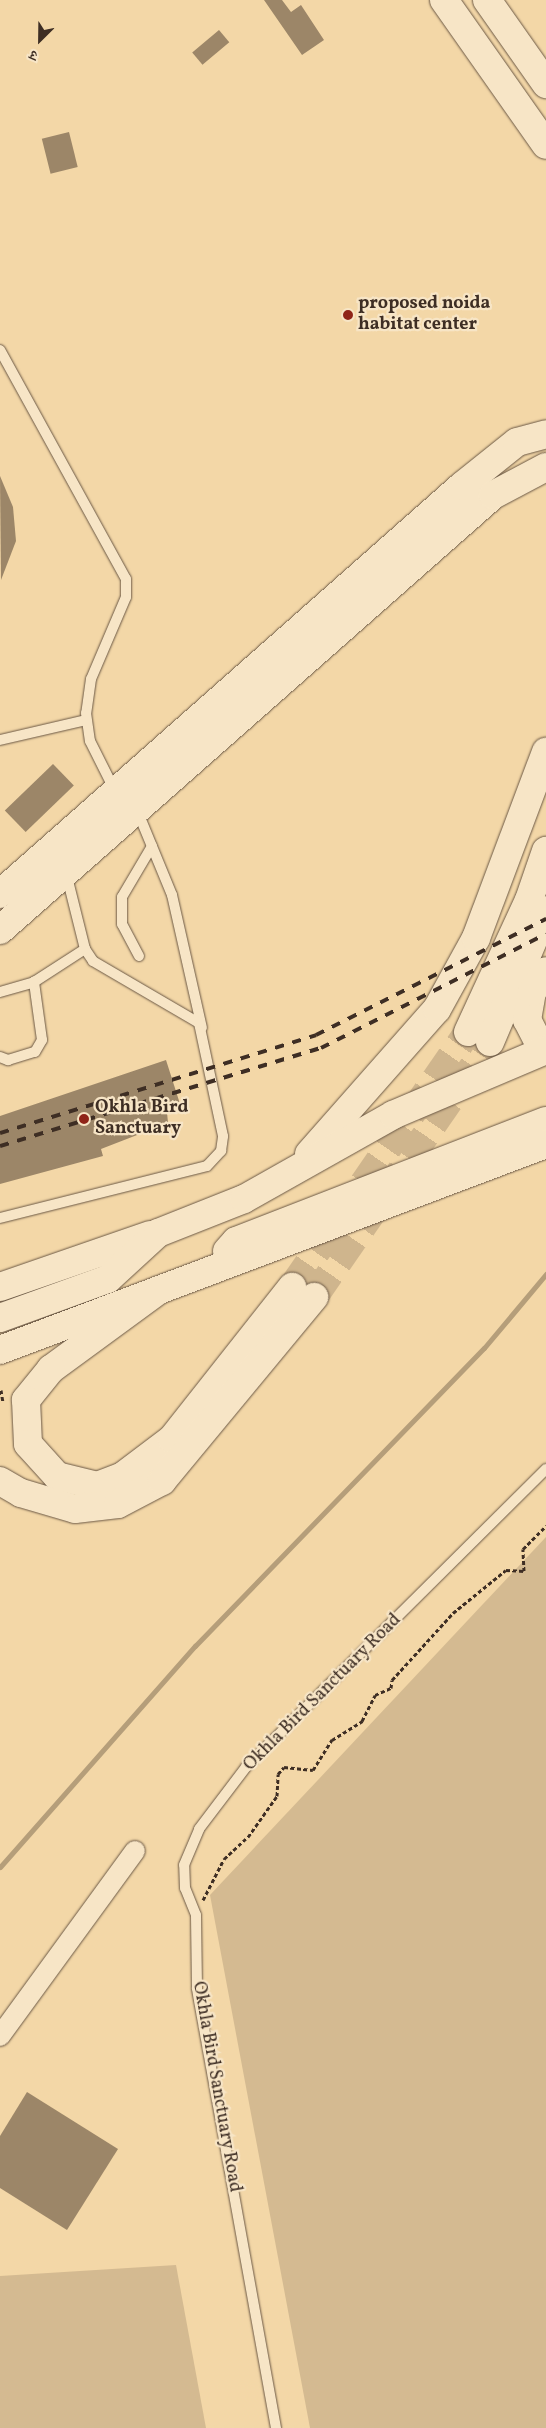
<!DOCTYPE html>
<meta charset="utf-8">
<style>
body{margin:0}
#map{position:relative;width:546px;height:2428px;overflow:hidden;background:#f3d7a7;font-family:Vollkorn,"Noto Serif Devanagari",serif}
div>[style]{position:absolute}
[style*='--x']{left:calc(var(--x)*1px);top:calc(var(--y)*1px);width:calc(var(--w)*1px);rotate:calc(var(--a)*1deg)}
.green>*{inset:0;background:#d4ba91}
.stream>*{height:5px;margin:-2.5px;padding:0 2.5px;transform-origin:2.5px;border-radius:2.5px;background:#b59e7a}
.building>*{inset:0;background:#9c8668;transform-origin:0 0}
.secondary-tunnel>*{height:28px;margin-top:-14px;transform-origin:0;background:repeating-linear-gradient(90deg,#cfb58d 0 28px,transparent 0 42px)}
.path>*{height:3px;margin-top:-1.5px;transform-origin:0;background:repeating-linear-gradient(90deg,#3e2e24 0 4px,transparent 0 6.5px)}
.roads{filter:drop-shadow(0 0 1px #6b5845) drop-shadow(0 0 1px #6b5845)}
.lane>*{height:10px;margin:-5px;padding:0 5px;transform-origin:5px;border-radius:5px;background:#f7e5c6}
.street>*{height:20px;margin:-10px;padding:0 10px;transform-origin:10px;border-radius:10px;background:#f7e5c6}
.secondary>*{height:28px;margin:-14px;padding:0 14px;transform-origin:14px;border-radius:14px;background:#f7e5c6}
.rail>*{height:4px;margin-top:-2px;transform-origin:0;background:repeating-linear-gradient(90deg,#3e2e24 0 9px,transparent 0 18px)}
.dots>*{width:14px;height:14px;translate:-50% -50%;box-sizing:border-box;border:2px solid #f7e5c6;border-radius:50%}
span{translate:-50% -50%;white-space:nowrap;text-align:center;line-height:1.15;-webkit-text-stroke:4.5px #f7e5c6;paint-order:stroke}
.poi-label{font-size:18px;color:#3e2e24;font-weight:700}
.left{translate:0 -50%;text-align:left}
.street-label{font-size:18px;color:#3e2e24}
.north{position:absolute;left:15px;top:15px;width:50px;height:50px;-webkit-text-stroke:4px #f7e5c6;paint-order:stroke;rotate:203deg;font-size:14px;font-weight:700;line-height:20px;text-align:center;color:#3e2e24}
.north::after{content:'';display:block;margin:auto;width:18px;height:22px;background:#3e2e24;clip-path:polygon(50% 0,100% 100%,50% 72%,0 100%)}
</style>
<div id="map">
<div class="green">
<div style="clip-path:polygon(546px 1537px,546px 2428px,310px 2428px,210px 1895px)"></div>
<div style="clip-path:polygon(176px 2265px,206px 2428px,0 2428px,0 2276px)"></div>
</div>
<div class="stream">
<div style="--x:0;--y:1867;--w:295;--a:-48.6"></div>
<div style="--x:195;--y:1646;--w:415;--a:-45.9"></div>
<div style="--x:484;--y:1348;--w:97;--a:-50"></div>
</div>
<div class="building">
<div style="clip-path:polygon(264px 0,282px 0,291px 12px,301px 5px,324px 40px,302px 55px)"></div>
<div style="left:219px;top:30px;width:16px;height:35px;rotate:50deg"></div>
<div style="left:69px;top:132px;width:36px;height:28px;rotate:76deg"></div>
<div style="clip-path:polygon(0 476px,13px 507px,16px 541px,1px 580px)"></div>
<div style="left:53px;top:764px;width:30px;height:67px;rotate:46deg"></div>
<div style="clip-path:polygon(166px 1060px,181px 1107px,167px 1112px,168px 1123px,101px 1149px,103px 1156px,0 1184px,0 1116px)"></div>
<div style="clip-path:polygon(27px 2092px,118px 2149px,67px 2230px,0 2188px,0 2136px)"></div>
</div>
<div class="secondary-tunnel">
<div style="--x:292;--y:1287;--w:310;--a:-55.4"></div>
<div style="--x:314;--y:1297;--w:310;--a:-55.4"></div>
</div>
<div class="path">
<div style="--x:1;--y:1390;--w:12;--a:81"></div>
<div style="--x:203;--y:1900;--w:46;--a:-62.9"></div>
<div style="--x:224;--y:1859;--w:33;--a:-43"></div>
<div style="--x:248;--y:1837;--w:50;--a:-54.7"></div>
<div style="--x:277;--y:1796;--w:22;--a:-87"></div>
<div style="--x:278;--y:1774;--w:9;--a:-49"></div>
<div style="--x:284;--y:1767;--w:29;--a:6"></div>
<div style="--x:313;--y:1770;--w:36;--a:-58"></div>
<div style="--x:332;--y:1740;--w:36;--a:-32"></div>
<div style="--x:362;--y:1721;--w:29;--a:-63"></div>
<div style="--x:375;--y:1695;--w:17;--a:-24"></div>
<div style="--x:391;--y:1688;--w:8;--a:-83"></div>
<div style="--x:392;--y:1680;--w:91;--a:-47.7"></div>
<div style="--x:453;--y:1613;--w:68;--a:-39.1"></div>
<div style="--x:506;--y:1570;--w:18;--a:3"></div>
<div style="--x:524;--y:1571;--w:22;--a:-93"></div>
<div style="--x:523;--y:1549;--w:33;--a:-45"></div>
</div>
<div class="roads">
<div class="lane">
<div style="--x:0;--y:350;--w:261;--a:61.2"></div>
<div style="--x:126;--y:579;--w:18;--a:90"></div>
<div style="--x:126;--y:597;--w:89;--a:113.1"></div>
<div style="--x:91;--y:679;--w:34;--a:98"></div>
<div style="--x:86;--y:713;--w:28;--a:82"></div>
<div style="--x:90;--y:741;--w:56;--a:63.4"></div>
<div style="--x:0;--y:740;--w:88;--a:-13.1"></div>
<div style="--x:137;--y:810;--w:92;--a:67.6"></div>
<div style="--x:172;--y:895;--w:136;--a:77.3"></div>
<div style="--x:139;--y:956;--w:36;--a:-118"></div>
<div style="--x:122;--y:924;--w:27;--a:-90"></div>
<div style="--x:122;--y:897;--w:59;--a:-59.5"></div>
<div style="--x:0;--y:992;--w:35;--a:-16"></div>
<div style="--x:0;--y:1057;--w:9;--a:21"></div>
<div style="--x:8;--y:1060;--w:28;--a:-17"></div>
<div style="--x:35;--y:1052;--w:14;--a:-60"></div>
<div style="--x:42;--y:1040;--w:59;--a:-97.9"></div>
<div style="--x:34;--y:982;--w:61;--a:-32.9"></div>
<div style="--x:0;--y:1218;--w:213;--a:-14.1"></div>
<div style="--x:207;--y:1166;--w:21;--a:-47"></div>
<div style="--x:221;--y:1151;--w:15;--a:-82"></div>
<div style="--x:223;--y:1136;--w:116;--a:-102"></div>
<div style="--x:199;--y:1023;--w:123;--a:-149.7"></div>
<div style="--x:93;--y:961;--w:14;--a:-124"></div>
<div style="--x:85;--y:949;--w:78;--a:-104"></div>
<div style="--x:276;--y:2428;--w:447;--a:-100.2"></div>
<div style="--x:197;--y:1988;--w:73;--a:-90.8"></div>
<div style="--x:196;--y:1915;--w:29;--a:-112"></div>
<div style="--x:185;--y:1888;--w:23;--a:-92"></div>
<div style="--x:184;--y:1865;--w:39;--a:-67"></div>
<div style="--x:199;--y:1829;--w:78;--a:-52.8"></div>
<div style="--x:246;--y:1767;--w:423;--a:-44.8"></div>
</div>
<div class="street">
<div style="--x:0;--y:2036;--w:229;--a:-53.9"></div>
</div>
<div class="secondary">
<div style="--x:444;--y:0;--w:177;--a:54.9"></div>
<div style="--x:487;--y:0;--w:103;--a:54.9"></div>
<div style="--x:0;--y:894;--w:616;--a:-41.45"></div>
<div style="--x:462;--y:486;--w:70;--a:-38.7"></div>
<div style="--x:517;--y:442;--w:30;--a:-15"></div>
<div style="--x:0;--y:930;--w:657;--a:-41.42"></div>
<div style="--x:493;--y:495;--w:60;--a:-27.8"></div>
<div style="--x:468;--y:1032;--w:145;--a:-65.2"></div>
<div style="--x:529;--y:900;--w:52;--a:-70.9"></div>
<div style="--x:490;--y:1042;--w:143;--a:-67"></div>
<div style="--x:543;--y:1051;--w:35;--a:-117"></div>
<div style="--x:527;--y:1020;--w:28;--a:-80"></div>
<div style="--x:532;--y:992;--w:25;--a:-56"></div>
<div style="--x:309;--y:1154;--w:193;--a:-48.6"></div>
<div style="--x:437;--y:1009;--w:81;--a:-61.2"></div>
<div style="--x:476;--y:938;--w:199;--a:-69.4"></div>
<div style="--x:227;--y:1251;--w:13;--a:-48"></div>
<div style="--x:236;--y:1241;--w:332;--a:-21.2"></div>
<div style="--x:0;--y:1287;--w:159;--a:-19.1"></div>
<div style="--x:159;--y:1290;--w:134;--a:143.8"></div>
<div style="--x:51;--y:1369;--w:40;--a:129"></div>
<div style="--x:26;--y:1400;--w:44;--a:87.4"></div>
<div style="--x:28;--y:1444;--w:43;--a:47.8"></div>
<div style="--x:57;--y:1476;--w:41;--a:14"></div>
<div style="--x:97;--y:1486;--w:28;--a:-21"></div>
<div style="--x:123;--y:1476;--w:61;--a:-37.1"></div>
<div style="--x:172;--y:1439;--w:194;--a:-51.7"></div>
<div style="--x:0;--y:1318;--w:115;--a:-19.9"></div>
<div style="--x:108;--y:1279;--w:68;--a:-42.6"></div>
<div style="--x:158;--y:1233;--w:92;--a:-21.6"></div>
<div style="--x:244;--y:1199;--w:171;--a:-29.4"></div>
<div style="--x:393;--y:1115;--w:166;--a:-23"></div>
<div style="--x:0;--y:1350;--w:584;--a:-20.67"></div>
<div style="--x:0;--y:1481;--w:24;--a:30"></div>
<div style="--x:21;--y:1493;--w:56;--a:16.5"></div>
<div style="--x:75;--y:1509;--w:43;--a:-6.6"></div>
<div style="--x:118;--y:1504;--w:50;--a:-27.6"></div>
<div style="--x:162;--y:1481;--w:239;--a:-50.4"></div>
</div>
</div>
<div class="rail">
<div style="--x:0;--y:1133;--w:331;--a:-17.2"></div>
<div style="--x:316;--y:1035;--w:258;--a:-26.8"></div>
<div style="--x:0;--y:1146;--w:336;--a:-17"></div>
<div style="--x:321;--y:1048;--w:252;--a:-26.9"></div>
</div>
<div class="dots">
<div style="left:348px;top:315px;background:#8f2418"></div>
<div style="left:84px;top:1119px;background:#8f2418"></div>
</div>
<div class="poi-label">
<span class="left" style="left:358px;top:315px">proposed noida<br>habitat center</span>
<span class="left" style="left:95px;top:1119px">Okhla Bird<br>Sanctuary</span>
</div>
<div class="street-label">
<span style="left:323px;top:1693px;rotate:-45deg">Okhla Bird Sanctuary Road</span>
<span style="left:216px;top:2087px;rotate:80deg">Okhla Bird Sanctuary Road</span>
</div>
<div class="north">उ</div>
</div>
